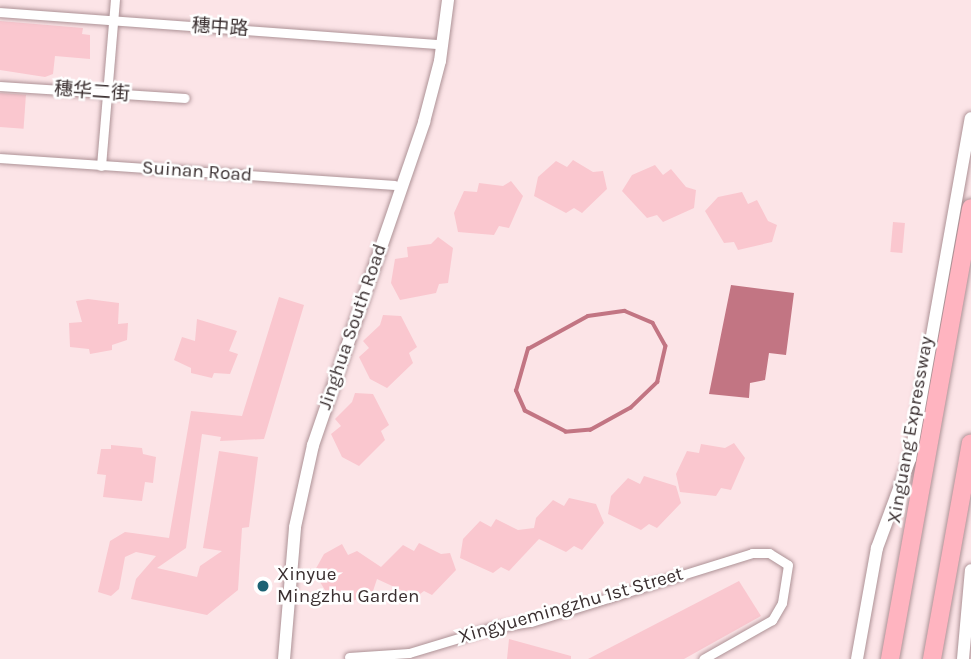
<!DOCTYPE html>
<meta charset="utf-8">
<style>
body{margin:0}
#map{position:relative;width:971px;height:659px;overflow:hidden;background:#fce4e7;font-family:Karla,"Noto Sans SC",sans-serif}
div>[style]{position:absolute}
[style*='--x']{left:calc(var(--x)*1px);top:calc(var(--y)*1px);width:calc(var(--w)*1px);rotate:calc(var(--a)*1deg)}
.water>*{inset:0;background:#c27583}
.stream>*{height:3.5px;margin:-1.75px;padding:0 1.75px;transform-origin:1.75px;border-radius:1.75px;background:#c27583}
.building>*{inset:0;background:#fac7cf;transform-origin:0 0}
.roads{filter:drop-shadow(0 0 2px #ad9296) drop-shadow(0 0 2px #ad9296)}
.street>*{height:9px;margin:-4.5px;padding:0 4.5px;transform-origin:4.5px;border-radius:4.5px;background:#fff}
.secondary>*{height:12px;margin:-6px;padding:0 6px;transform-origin:6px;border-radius:6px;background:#fff}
.highway>*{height:18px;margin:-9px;padding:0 9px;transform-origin:9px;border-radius:9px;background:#ffb4c0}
.dots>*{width:19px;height:19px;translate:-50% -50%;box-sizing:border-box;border:4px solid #fff;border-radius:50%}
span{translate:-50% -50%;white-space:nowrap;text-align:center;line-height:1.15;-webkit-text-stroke:5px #fff;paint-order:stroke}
.street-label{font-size:19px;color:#3a2f30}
.poi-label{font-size:19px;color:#3a2f30}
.left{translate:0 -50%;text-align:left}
</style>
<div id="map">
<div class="water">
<div style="clip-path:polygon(731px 285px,794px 293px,786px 355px,769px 353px,765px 380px,750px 383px,749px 398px,709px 394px)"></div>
</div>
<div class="stream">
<div style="--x:625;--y:311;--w:30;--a:23"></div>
<div style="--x:653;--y:323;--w:26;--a:61"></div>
<div style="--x:666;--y:346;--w:37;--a:103"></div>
<div style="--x:658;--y:382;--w:37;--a:136"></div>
<div style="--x:631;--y:408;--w:46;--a:151.2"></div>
<div style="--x:591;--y:430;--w:25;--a:175"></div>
<div style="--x:566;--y:432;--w:46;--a:-152.9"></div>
<div style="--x:525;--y:411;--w:22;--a:-114"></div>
<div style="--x:516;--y:391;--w:44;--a:-74.1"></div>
<div style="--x:528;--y:349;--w:68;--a:-28.8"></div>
<div style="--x:588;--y:316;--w:37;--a:-8"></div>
</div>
<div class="building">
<div style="clip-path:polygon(0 21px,83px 28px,82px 34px,90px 35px,90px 59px,55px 56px,53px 74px,45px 77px,0 70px)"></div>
<div style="left:0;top:93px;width:26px;height:34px;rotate:4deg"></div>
<div style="clip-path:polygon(573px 160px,593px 172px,603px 171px,607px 189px,582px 213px,574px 208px,566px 213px,534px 196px,538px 177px,556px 161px,567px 167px)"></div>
<div style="clip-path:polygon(655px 165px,663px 175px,671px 169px,686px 187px,696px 190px,694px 208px,663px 222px,657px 215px,647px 218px,622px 191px,632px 175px)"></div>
<div style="clip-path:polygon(511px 181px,523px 196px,509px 228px,499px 226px,494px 235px,458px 232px,454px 213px,464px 191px,477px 192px,479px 183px,503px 186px)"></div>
<div style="clip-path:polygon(742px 192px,748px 204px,757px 200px,768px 221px,777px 225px,772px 242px,738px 250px,734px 242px,724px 243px,705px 211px,718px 197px)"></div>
<div style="left:893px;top:222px;width:12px;height:30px;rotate:5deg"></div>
<div style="clip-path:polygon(438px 237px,453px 248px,448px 283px,439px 284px,436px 293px,400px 300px,391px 283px,395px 259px,408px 257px,407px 247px,431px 244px)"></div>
<div style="clip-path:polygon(279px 297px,304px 305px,264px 439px,220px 441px,221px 437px,202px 434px,186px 548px,157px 568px,197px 577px,200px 566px,222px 551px,203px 548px,219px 451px,258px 457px,249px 527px,242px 528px,238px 590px,207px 615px,131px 599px,136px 579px,156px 556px,136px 552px,125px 557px,119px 589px,111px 596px,98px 592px,110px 541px,125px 532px,169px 538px,191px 411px,242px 416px)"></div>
<div style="clip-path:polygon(88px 299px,119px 303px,118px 324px,128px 323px,127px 340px,112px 345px,112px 350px,90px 354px,89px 349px,70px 347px,69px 323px,82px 322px,76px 301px)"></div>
<div style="clip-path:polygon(383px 315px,401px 316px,417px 347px,409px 353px,413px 363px,387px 388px,370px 379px,359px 357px,369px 348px,363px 341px,380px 325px)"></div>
<div style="clip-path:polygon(197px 319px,237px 331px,229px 351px,238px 354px,230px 374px,214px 373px,212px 378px,191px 373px,191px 368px,174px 360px,182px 337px,195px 341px)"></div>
<div style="clip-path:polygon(355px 393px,373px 394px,389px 425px,381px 431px,385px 440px,359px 466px,342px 457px,331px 434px,341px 426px,335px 419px,352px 402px)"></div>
<div style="clip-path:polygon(734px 443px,745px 458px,731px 490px,721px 488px,716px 496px,680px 492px,676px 474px,687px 451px,699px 453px,701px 444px,725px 448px)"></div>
<div style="clip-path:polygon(111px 445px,142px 448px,143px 454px,156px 457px,153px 483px,145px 482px,142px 501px,103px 497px,106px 475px,97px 474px,101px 449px,111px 449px)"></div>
<div style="clip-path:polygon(644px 476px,676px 486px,681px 503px,657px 528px,649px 524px,641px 530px,608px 514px,611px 496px,628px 478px,640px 484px)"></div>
<div style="clip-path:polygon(569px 498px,596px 504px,604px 523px,582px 550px,574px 546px,566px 552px,539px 539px,509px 571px,501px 567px,493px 573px,460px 558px,463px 539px,480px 521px,491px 527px,496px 519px,518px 530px,534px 528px,536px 518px,553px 500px,564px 506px)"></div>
<div style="clip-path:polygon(419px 543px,441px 554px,450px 553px,456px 570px,432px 595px,424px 591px,416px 597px,377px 579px,372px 594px,347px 603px,340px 593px,331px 600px,314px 572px,324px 554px,342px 544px,348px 555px,357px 551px,381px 567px,403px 545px,414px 551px)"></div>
<div style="clip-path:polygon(739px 581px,761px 616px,684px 659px,588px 659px)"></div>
<div style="clip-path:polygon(509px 639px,571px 656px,571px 659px,507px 659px)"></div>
</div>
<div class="roads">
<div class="street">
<div style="--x:0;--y:12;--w:440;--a:4.2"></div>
<div style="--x:0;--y:86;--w:185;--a:3.7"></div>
<div style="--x:0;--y:158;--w:395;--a:3.9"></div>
<div style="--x:101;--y:166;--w:167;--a:-85.2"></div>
<div style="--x:349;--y:657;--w:60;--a:-3.8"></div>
<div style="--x:409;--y:653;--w:87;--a:-16.8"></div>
<div style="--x:492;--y:628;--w:39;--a:-9"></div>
<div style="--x:531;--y:622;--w:232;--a:-17.3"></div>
<div style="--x:752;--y:553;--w:17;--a:0"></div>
<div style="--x:769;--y:553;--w:22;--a:32"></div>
<div style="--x:788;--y:565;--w:38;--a:99"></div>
<div style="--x:782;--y:603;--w:20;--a:120"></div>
<div style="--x:772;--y:620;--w:79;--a:150.5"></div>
</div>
<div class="secondary">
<div style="--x:284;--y:659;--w:132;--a:-85.2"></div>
<div style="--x:295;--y:527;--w:84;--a:-77.6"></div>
<div style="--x:313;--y:445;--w:342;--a:-71"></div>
<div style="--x:424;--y:122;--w:63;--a:-75.3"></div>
<div style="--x:440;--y:61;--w:62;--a:-82.5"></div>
<div style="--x:857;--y:659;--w:113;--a:-79.8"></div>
<div style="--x:877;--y:548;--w:95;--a:-69.7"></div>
<div style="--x:910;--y:459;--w:346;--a:-79.9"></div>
<div style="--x:963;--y:659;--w:89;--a:-84.9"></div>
</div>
<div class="highway">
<div style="--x:890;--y:659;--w:458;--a:-79.8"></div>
<div style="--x:932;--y:659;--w:219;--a:-79.8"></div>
</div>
</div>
<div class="dots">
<div style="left:263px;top:586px;background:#1c6173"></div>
</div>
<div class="street-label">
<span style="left:220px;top:28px;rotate:4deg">穗中路</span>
<span style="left:92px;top:92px;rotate:4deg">穗华二街</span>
<span style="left:197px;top:172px;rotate:4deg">Suinan Road</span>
<span style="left:353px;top:327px;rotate:-71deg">Jinghua South Road</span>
<span style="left:911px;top:430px;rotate:-80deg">Xinguang Expressway</span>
<span style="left:571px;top:606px;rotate:-16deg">Xingyuemingzhu 1st Street</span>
</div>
<div class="poi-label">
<span class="left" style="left:277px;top:586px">Xinyue<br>Mingzhu Garden</span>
</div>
</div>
